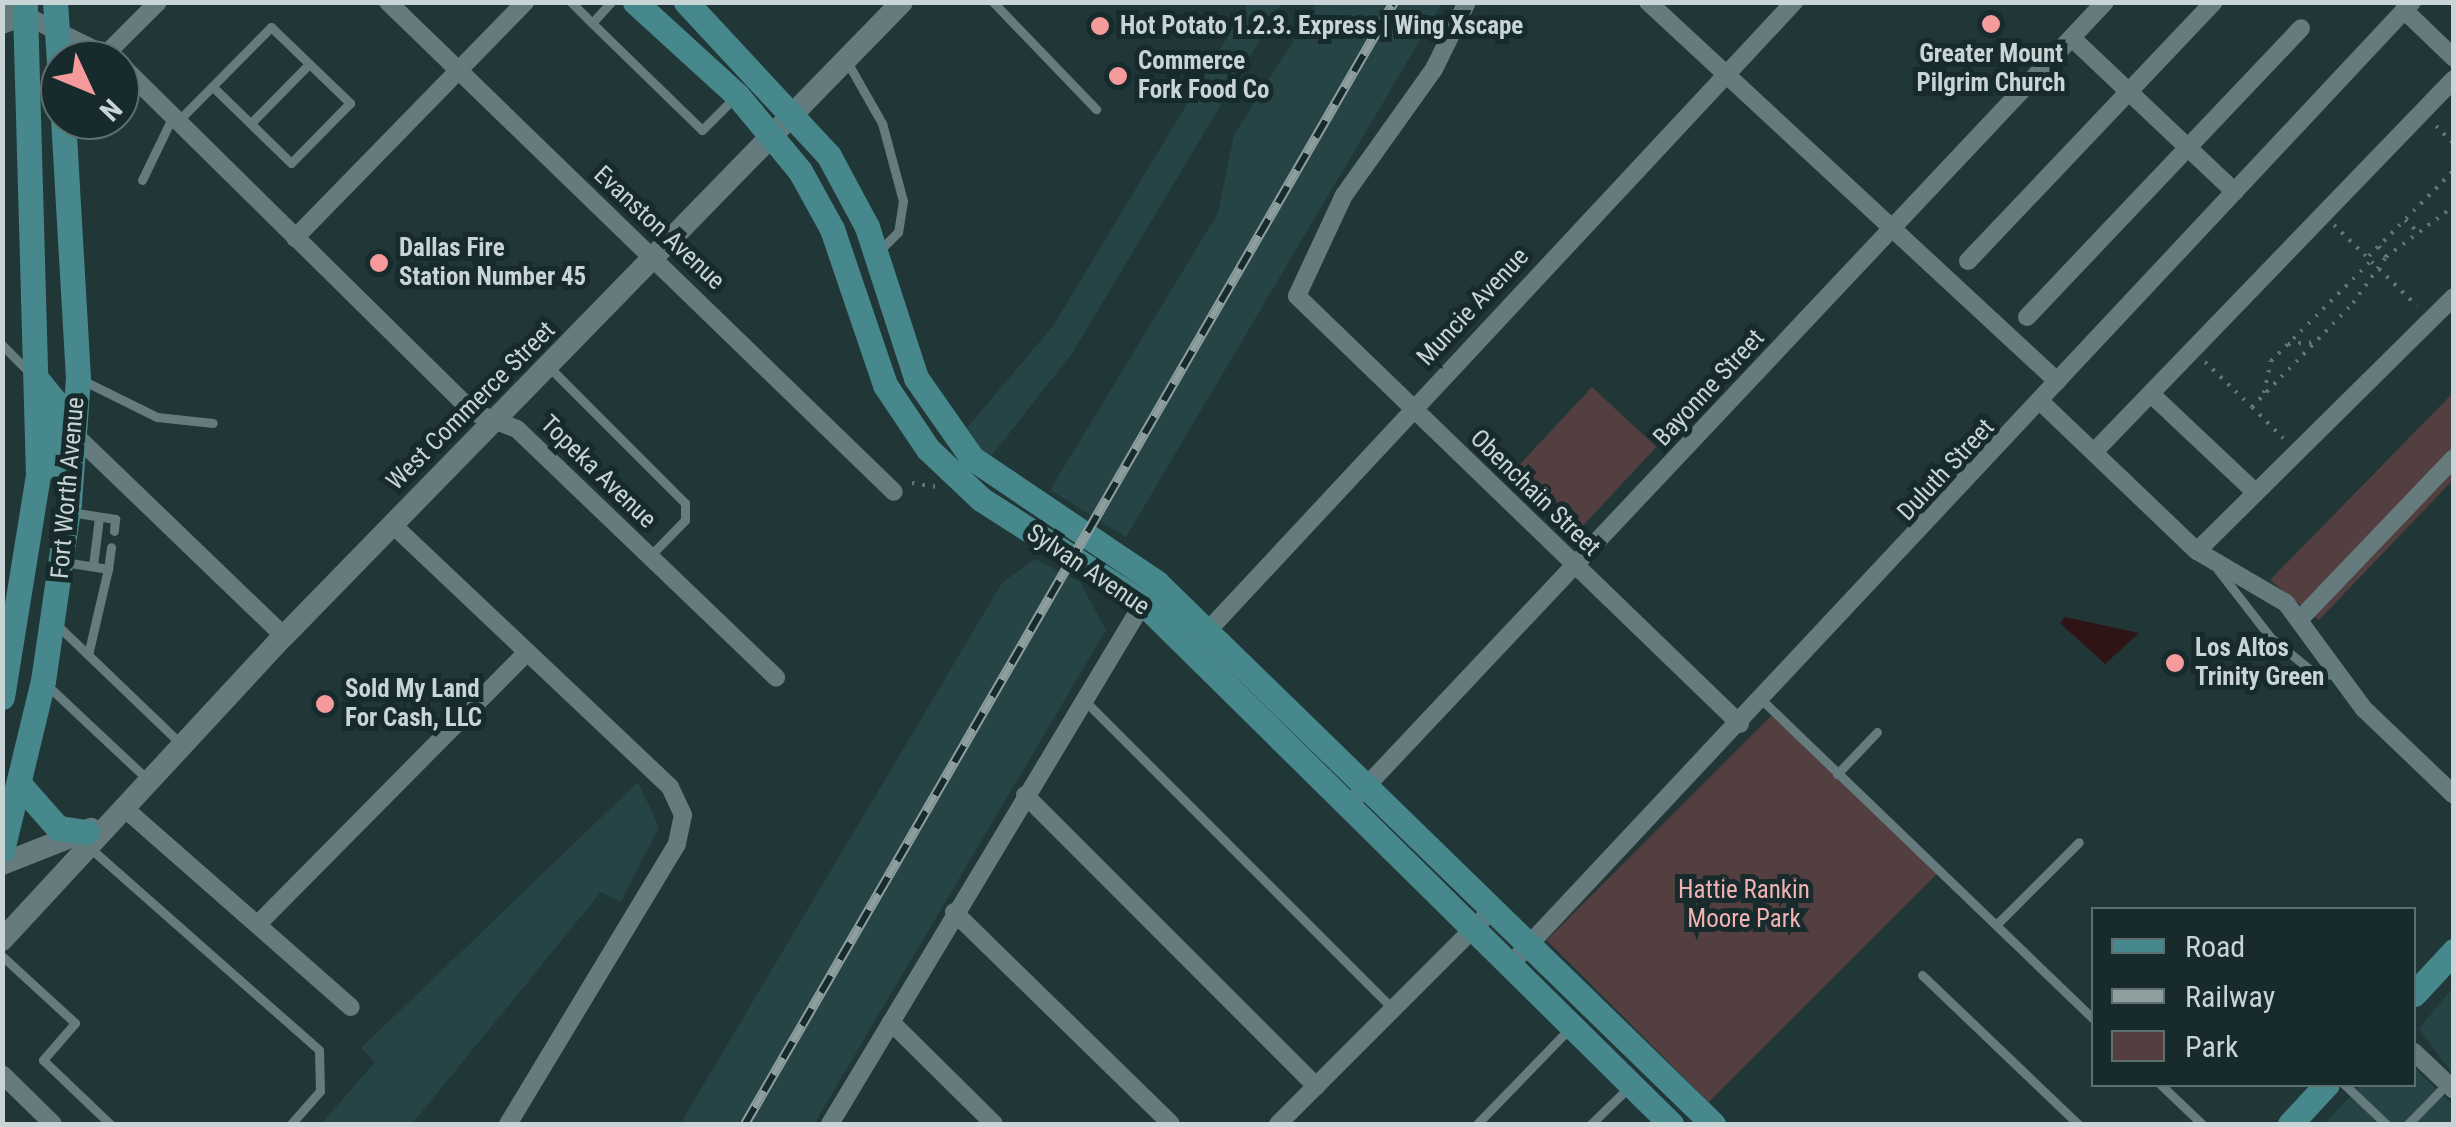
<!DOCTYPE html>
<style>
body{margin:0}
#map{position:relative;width:2456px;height:1127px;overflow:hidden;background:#213637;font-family:"Roboto Condensed",sans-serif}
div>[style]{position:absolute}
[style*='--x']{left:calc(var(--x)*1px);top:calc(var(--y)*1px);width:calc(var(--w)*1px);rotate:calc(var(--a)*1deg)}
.built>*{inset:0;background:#264345}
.green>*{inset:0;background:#533f3f;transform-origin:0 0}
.water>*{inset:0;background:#2e1415}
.path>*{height:4px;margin-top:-2px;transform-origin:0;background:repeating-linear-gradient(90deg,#647576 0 2.5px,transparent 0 10.5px)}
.service>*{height:9px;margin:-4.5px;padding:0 4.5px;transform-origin:4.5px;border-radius:4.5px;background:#657b7d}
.minor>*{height:18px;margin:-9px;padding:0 9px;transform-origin:9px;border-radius:9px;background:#657b7d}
.tertiary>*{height:22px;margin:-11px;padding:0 11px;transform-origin:11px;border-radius:11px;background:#657b7d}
.secondary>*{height:25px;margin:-12.5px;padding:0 12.5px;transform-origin:12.5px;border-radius:12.5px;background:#47888c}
.rail>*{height:10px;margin-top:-5px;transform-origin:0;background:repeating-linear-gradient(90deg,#172b2d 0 19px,#8e9d9e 0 38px);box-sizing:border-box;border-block:2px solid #8e9d9e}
.dots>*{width:28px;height:28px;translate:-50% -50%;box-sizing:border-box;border:5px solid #172b2d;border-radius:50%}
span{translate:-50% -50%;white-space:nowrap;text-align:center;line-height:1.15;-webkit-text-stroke:10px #172b2d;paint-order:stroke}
.poi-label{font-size:25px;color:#c8d4d5;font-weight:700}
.left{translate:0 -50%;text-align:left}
.street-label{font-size:25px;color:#c8d4d5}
.park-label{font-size:25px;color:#f0b2b2}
.frame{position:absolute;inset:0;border:5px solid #c8d4d5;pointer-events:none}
.legend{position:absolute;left:2091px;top:907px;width:325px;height:180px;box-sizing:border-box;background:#172b2d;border:2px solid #5e6f70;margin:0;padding:12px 18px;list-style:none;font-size:30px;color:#c8d4d5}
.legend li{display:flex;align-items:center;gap:20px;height:50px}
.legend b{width:50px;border:2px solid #5e6f70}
.north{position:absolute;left:40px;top:40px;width:100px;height:100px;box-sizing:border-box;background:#172b2d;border:2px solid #5e6f70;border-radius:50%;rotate:134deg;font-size:28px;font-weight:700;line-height:40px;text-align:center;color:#c8d4d5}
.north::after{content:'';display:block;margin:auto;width:35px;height:45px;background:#f59b9c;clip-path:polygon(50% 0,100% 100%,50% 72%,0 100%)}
</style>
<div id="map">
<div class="built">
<div style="clip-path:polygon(1248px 3px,1282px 3px,1073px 352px,986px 463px,961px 435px,1053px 326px)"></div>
<div style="clip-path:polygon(1317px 3px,1442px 3px,1126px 537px,1050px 490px,1218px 213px,1234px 135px)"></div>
<div style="clip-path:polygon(1035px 559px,1080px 582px,1106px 630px,814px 1124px,680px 1124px,1002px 583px)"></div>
<div style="clip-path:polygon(638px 782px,659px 827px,621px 902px,601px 892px,412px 1124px,321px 1124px,375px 1062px,361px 1048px)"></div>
<div style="clip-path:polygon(2453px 987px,2453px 1074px,2419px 1029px)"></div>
<div style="clip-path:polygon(2414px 1067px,2453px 1105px,2453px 1124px,2324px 1124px,2361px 1085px,2414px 1084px)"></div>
</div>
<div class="green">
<div style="left:1592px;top:387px;width:88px;height:109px;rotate:43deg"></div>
<div style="clip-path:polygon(2453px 393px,2453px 480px,2319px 620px,2270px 580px)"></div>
<div style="left:1778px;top:709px;width:229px;height:327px;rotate:45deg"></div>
</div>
<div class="water">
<div style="clip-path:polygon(2065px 617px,2139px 633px,2105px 664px,2060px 623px)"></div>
</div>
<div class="path">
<div style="--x:2436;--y:126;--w:25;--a:45"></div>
<div style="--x:2405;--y:220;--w:19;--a:43"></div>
<div style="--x:2334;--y:225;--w:116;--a:44.3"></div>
<div style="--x:2369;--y:256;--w:121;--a:-45.3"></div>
<div style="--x:2386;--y:257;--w:85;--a:-36.9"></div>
<div style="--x:2288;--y:344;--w:29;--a:-4"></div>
<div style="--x:2205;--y:362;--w:65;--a:43.8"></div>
<div style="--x:2252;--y:407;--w:145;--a:-45.8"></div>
<div style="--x:2353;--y:303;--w:57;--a:-54.3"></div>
<div style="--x:2386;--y:257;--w:13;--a:-122"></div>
<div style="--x:2264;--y:393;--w:33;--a:-78"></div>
<div style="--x:2271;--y:361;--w:143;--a:-45"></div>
<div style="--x:2252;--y:407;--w:45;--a:45"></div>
<div style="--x:912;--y:483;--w:24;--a:9"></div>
</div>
<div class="service">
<div style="--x:571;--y:2;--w:30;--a:45"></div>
<div style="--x:611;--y:2;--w:28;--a:132"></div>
<div style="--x:592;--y:23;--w:153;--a:44.2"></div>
<div style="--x:702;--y:130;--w:47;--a:-45"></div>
<div style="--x:993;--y:2;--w:149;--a:46.1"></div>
<div style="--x:846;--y:60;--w:73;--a:60.3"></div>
<div style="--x:882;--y:123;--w:81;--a:74.9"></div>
<div style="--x:903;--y:201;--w:31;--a:99"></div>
<div style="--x:898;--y:232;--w:28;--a:135"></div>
<div style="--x:179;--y:120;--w:131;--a:-45.3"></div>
<div style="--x:271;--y:27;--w:110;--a:43.9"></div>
<div style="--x:350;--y:103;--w:84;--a:134.5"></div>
<div style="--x:291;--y:163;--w:110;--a:-135.7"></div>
<div style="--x:251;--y:123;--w:83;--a:-45.5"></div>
<div style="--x:142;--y:180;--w:69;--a:-64.2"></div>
<div style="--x:2;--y:345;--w:41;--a:45"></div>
<div style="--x:550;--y:368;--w:191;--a:45"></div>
<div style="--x:685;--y:503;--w:17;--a:90"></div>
<div style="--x:685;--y:520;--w:50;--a:134.2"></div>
<div style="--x:80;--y:379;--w:86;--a:26.3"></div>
<div style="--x:157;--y:417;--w:56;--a:6.1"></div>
<div style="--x:70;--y:512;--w:46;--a:8.8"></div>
<div style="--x:115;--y:519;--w:12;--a:95"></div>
<div style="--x:64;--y:562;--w:45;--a:9"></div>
<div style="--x:108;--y:569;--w:88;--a:103.1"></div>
<div style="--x:93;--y:566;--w:49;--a:-83"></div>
<div style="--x:108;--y:569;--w:22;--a:-82"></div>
<div style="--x:2218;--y:570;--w:86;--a:52.1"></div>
<div style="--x:2271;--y:638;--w:54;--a:39"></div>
<div style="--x:2313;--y:672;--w:24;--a:9"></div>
<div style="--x:57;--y:625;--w:170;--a:43.8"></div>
<div style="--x:48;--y:686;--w:137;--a:43.2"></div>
<div style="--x:1085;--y:701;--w:434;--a:45"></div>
<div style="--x:1763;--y:701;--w:460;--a:43.9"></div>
<div style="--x:1837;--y:774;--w:58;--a:-46.4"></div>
<div style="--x:90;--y:848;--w:305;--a:41.4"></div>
<div style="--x:319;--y:1050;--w:41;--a:88.6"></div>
<div style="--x:320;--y:1091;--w:44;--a:131.3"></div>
<div style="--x:1996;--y:925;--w:117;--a:-45"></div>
<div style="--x:2;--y:956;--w:99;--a:42.5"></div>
<div style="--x:75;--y:1023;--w:49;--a:130.9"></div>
<div style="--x:43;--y:1060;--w:93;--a:43.7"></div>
<div style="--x:1922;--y:975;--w:216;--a:43.7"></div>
<div style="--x:2160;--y:1084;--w:58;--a:43.6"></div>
<div style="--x:2344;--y:1084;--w:58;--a:43.6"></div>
<div style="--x:1477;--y:1124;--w:132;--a:-45.9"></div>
<div style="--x:1591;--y:1124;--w:53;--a:-44.2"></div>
<div style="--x:2408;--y:1124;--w:56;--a:-45.7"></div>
</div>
<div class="minor">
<div style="--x:388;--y:2;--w:704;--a:44.08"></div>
<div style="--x:1467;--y:2;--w:75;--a:116.2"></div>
<div style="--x:1434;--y:69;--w:155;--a:125.5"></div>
<div style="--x:1344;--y:195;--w:111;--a:115"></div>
<div style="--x:1297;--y:296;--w:616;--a:44.01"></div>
<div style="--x:1648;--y:2;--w:558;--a:42.82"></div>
<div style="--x:2;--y:4;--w:127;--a:26.2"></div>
<div style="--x:2404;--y:10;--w:69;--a:43.8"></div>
<div style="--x:2;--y:25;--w:26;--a:-21"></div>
<div style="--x:2072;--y:38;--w:224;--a:43.4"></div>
<div style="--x:108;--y:52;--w:71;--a:-45"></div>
<div style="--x:120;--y:64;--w:496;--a:44.6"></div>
<div style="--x:473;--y:412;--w:47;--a:21.1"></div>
<div style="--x:517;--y:429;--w:359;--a:43.8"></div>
<div style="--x:295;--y:238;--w:330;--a:-45.7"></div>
<div style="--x:1968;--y:261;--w:357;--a:-46.5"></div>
<div style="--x:2027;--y:317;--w:398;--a:-46.5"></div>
<div style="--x:2151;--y:394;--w:143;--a:43.3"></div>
<div style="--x:2043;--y:404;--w:213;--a:43.7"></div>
<div style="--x:2197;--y:551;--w:103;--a:30.3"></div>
<div style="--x:2286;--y:603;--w:132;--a:53.7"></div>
<div style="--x:2364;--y:709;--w:124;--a:43.7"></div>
<div style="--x:75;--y:435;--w:290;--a:43.9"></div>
<div style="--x:2094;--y:452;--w:518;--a:-46.02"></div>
<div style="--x:393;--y:525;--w:381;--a:43.4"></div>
<div style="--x:670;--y:787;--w:31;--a:65"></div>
<div style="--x:683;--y:815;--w:30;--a:102"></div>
<div style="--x:677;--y:844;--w:327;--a:121.1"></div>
<div style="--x:2197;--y:551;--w:361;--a:-44.7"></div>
<div style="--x:2301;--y:618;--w:221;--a:-46.3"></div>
<div style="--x:1201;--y:638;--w:870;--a:-47"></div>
<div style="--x:1025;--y:795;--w:412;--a:45"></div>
<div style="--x:1358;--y:795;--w:1089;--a:-46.71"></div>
<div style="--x:123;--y:807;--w:303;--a:41.3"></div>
<div style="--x:954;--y:912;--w:303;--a:44.3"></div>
<div style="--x:258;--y:924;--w:380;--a:-45.3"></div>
<div style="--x:1509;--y:966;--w:1321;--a:-46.87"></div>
<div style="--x:891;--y:1022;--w:145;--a:44.7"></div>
<div style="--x:2414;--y:1052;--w:55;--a:43.5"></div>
<div style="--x:2;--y:1074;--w:71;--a:44.4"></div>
<div style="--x:830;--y:1124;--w:608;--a:-59"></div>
<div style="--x:1278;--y:1124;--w:301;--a:-45"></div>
</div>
<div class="tertiary">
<div style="--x:2;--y:864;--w:96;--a:-21.5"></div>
<div style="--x:2;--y:940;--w:415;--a:-47.2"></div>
<div style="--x:284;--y:636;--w:885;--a:-45.73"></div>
</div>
<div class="secondary">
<div style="--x:55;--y:2;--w:75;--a:86.2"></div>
<div style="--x:635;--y:2;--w:138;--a:42.4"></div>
<div style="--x:737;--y:95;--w:99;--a:50.3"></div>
<div style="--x:800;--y:171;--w:66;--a:61.1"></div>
<div style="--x:832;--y:229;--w:165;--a:71.2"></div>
<div style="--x:885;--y:385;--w:77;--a:56.1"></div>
<div style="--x:928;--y:449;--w:73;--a:43.3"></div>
<div style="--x:981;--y:499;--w:193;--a:32.7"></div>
<div style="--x:1143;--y:603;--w:742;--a:44.62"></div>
<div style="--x:686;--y:2;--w:210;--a:47.1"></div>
<div style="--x:829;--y:156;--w:81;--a:61.8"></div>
<div style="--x:867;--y:227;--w:159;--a:72"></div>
<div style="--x:916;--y:378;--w:98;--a:55"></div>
<div style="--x:972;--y:458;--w:223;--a:34"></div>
<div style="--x:1157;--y:583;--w:776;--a:44.22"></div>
<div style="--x:40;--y:383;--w:28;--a:51"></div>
<div style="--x:58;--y:405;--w:61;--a:91.9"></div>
<div style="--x:2;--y:697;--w:225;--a:-80.8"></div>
<div style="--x:38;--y:475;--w:473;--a:-91.6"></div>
<div style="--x:21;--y:786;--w:56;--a:48.6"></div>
<div style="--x:58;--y:828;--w:29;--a:8"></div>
<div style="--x:2;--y:850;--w:174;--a:-76.4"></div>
<div style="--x:43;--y:681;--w:180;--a:-81.7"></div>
<div style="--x:69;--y:503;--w:125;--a:-85.9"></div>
<div style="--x:78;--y:378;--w:258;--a:-93.3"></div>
<div style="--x:2414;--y:994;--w:59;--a:-47.1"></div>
<div style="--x:2290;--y:1124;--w:54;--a:-47.2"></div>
</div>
<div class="rail">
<div style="--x:745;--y:1124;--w:1296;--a:-59.95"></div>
</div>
<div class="dots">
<div style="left:1991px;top:24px;background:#f59b9c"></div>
<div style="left:1100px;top:26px;background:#f59b9c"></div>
<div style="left:1118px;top:76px;background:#f59b9c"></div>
<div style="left:379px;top:263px;background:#f59b9c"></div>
<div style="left:2175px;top:663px;background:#f59b9c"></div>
<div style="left:325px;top:704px;background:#f59b9c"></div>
</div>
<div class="poi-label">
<span class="left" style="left:1120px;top:26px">Hot Potato 1.2.3. Express | Wing Xscape</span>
<span style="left:1991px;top:69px">Greater Mount<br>Pilgrim Church</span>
<span class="left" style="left:1138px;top:76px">Commerce<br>Fork Food Co</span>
<span class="left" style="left:399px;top:263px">Dallas Fire<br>Station Number 45</span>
<span class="left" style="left:2195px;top:663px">Los Altos<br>Trinity Green</span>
<span class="left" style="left:345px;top:704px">Sold My Land<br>For Cash, LLC</span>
</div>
<div class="street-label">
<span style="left:659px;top:228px;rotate:43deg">Evanston Avenue</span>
<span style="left:1473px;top:307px;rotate:-47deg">Muncie Avenue</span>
<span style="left:1709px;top:388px;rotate:-47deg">Bayonne Street</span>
<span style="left:471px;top:406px;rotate:-45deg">West Commerce Street</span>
<span style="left:1946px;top:470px;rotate:-47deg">Duluth Street</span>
<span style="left:598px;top:472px;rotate:44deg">Topeka Avenue</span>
<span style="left:68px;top:488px;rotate:-85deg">Fort Worth Avenue</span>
<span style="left:1535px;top:493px;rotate:44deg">Obenchain Street</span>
<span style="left:1088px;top:570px;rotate:34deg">Sylvan Avenue</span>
</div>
<div class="park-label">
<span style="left:1744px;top:905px">Hattie Rankin<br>Moore Park</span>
</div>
<div class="frame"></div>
<ul class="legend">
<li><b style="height:12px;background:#47888c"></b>Road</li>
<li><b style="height:12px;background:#8e9d9e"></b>Railway</li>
<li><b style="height:28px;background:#533f3f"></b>Park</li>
</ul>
<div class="north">N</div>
</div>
